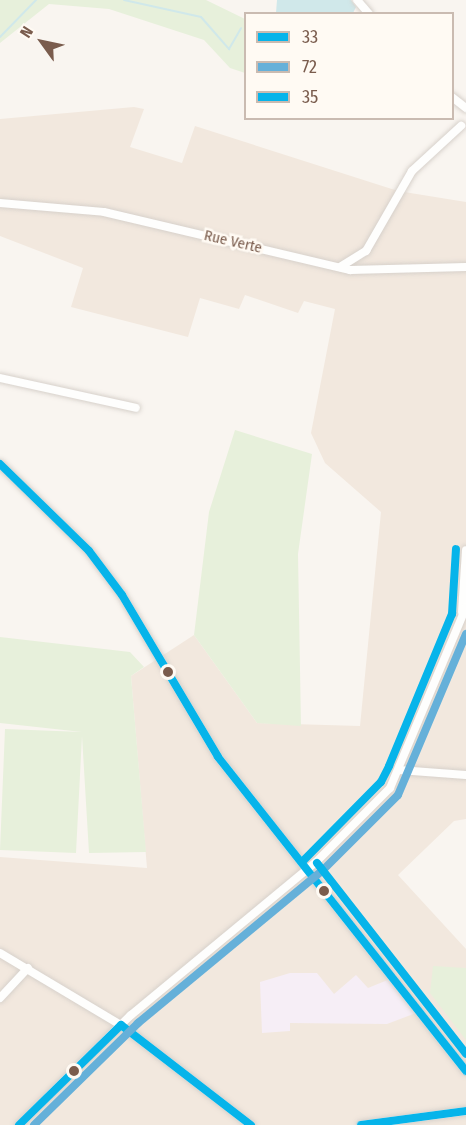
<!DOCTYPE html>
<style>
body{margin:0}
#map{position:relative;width:466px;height:1125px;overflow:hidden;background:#f9f5f0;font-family:"Fira Sans Condensed",sans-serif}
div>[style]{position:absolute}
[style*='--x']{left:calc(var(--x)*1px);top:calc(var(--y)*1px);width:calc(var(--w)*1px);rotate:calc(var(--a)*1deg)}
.residential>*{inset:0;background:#f2e8de}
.education>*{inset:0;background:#f6eef6}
.green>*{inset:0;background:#e7f0db}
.water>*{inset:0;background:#d0e8ea}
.stream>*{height:2px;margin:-1px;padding:0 1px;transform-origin:1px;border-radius:1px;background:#d0e8ea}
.roads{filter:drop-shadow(0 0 2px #d7d1cb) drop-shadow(0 0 2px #d7d1cb)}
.minor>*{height:8px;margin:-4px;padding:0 4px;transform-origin:4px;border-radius:4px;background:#fefefd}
.bus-1>*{height:8px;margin:-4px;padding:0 4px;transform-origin:4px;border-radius:4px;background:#06b4ea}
.bus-2>*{height:8px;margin:-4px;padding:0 4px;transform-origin:4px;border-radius:4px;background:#65b0d9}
.bus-3>*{height:8px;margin:-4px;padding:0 4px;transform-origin:4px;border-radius:4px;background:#06b4ea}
.dots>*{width:16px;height:16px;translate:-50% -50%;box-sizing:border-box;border:3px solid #fffaf3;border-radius:50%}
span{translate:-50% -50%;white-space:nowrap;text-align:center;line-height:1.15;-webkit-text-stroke:5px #fffaf3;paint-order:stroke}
.street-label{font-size:15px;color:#7a5c4d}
.legend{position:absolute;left:244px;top:12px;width:210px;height:108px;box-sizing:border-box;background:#fffaf3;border:2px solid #cabbb1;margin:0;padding:8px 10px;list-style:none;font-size:18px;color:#7a5c4d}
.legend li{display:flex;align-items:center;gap:12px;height:30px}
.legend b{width:30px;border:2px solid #cabbb1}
.north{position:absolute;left:12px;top:12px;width:60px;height:60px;-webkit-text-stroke:4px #fffaf3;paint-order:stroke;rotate:303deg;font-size:16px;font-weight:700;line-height:24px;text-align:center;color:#7a5c4d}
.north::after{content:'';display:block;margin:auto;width:21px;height:27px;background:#7a5c4d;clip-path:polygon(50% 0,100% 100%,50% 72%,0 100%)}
</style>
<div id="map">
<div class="residential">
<div style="clip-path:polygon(134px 107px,144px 109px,130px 147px,182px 163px,195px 126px,398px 191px,466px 202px,466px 819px,454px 821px,398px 875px,466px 949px,466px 1125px,0 1125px,0 857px,147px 868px,131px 676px,194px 635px,257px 723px,360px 726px,381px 512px,325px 463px,311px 433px,335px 309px,304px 301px,298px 313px,245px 295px,239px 309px,200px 298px,188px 337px,71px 307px,83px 268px,0 236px,0 119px)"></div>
</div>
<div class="education">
<div style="clip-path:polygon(290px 973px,317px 973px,334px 994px,356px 975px,368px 988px,390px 979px,416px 1013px,387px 1024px,290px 1023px,290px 1031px,262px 1033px,260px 982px)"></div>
</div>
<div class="green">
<div style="clip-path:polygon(0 0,206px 0,245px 19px,245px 73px,230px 68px,204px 40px,109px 9px,49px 4px,0 43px)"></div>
<div style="clip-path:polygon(235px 430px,312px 454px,298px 554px,301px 726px,257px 723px,194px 635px,209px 512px)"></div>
<div style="clip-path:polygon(0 637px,130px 652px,144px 667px,131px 676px,146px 852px,89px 853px,82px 736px,76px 853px,0 850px,5px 729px,82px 732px,0 723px)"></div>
<div style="clip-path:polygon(433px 966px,466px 968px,466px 1040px,430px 993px)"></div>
</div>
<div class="water">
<div style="clip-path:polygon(277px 0,351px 0,356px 7px,353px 13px,276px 13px)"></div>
</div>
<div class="stream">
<div style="--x:124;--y:0;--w:79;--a:12.4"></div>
<div style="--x:201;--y:17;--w:43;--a:48.8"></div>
<div style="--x:229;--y:49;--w:24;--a:-60"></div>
<div style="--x:0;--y:37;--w:52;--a:-45.8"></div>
</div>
<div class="roads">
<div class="minor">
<div style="--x:357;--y:0;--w:18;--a:49"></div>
<div style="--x:452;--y:97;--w:18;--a:38"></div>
<div style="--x:0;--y:203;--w:104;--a:4.9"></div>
<div style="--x:104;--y:212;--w:253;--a:13.3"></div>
<div style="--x:350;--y:270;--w:116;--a:-1.5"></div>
<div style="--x:340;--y:267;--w:31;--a:-32"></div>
<div style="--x:366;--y:251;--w:92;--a:-60.1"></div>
<div style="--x:412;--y:171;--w:67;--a:-42.6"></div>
<div style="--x:0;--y:378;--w:139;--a:12.4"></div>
<div style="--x:0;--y:464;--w:124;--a:44.3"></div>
<div style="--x:89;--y:551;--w:55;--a:53.1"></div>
<div style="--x:122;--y:595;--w:188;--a:59.3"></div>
<div style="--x:218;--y:757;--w:400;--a:51.7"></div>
<div style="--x:462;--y:612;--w:62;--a:-86.3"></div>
<div style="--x:399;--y:770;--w:67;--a:4.3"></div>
<div style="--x:0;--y:953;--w:141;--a:30.8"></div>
<div style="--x:121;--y:1025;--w:164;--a:37.6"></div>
<div style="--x:0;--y:998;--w:41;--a:-47"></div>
<div style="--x:19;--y:1125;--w:157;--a:-44.5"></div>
<div style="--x:131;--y:1015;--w:239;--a:-39.6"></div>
<div style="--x:315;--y:863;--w:106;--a:-45"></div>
<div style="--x:390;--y:788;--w:196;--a:-67.2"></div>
<div style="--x:361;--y:1125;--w:106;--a:-7.6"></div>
</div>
</div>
<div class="bus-1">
<div style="--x:0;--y:464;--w:124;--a:44.3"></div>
<div style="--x:89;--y:551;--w:55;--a:53.1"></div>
<div style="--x:122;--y:595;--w:188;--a:59.3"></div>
<div style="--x:218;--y:757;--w:400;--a:51.7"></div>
<div style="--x:121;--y:1025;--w:164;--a:37.6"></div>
<div style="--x:19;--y:1125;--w:143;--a:-44.4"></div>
<div style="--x:361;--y:1125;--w:106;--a:-7.6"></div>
</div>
<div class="bus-2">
<div style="--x:34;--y:1125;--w:146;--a:-44.4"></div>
<div style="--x:138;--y:1023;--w:239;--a:-39.6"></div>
<div style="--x:322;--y:871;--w:107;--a:-45"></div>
<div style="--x:398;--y:795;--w:175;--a:-67.1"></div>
</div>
<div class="bus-3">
<div style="--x:302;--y:862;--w:112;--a:-45.4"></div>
<div style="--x:381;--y:782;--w:18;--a:-63"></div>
<div style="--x:389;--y:766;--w:165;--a:-67.5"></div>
<div style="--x:452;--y:614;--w:65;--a:-86.5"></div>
<div style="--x:317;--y:863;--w:242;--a:52"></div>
</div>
<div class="dots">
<div style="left:168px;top:672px;background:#7a5c4d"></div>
<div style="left:324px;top:891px;background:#7a5c4d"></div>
<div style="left:74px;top:1071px;background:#7a5c4d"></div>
</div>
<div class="street-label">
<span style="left:233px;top:242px;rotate:13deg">Rue Verte</span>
</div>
<ul class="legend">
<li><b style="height:8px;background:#06b4ea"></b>33</li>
<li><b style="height:8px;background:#65b0d9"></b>72</li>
<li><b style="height:8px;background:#06b4ea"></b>35</li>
</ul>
<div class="north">N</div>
</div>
